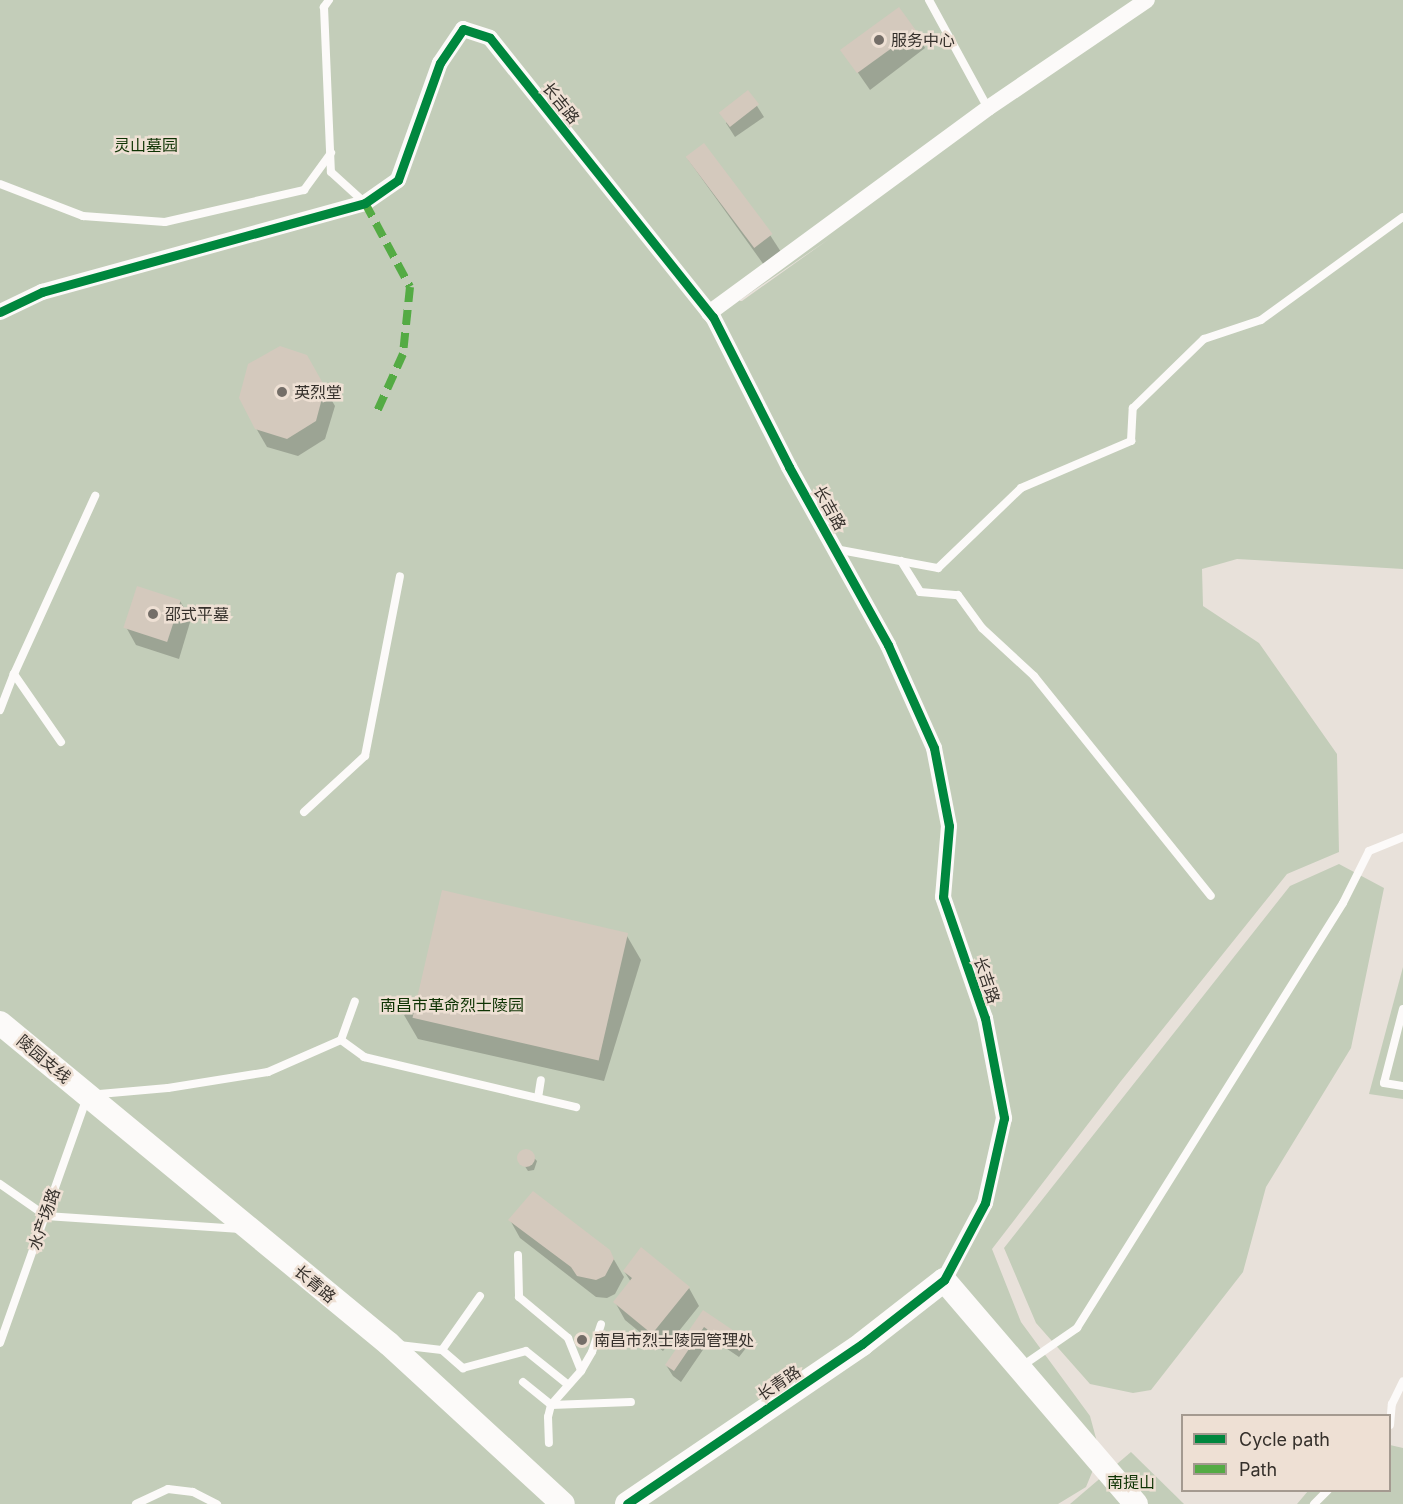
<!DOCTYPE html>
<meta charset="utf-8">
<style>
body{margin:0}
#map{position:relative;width:1403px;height:1504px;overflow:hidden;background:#e8e1da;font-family:Inter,"Noto Sans SC",sans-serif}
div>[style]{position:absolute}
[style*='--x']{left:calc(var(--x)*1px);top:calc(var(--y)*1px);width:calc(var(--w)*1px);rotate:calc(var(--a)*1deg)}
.green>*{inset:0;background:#c3cdb9}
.shadow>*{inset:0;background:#0003}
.building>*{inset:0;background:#d4c9bd;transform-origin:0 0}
.round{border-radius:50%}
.lane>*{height:8px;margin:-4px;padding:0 4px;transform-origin:4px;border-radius:4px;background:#fcfaf9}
.street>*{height:16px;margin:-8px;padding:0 8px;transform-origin:8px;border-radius:8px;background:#fcfaf9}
.secondary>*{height:24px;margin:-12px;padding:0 12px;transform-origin:12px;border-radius:12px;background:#fcfaf9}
.quiet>*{height:8px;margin-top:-4px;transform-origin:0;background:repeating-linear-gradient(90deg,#54ab44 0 15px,transparent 0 23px)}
.cycleway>*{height:9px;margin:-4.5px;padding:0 4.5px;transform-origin:4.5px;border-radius:4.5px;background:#00873e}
.dots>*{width:16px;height:16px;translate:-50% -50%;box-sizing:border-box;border:3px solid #eee0d4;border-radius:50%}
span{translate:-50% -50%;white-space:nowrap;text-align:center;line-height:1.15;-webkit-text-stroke:5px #eee0d4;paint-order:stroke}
.poi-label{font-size:16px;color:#35302b}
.left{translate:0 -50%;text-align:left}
.street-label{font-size:16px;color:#35302b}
.park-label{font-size:16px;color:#0e3303}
.legend{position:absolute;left:1181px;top:1414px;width:210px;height:78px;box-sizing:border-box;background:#eee0d4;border:2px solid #a49a90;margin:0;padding:8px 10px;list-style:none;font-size:18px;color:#35302b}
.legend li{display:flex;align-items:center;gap:12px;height:30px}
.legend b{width:30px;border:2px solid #a49a90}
</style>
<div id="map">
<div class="green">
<div style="clip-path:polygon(evenodd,0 0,1403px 0,1403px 569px,1237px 559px,1202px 569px,1203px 606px,1259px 643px,1337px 754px,1339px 852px,1287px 874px,1121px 1081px,992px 1249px,1021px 1322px,1090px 1416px,1100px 1453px,1086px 1487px,1058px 1504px,0 1504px,0 0,829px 239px,742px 301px,740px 301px,740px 300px,829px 239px)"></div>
<div style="clip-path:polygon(1339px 864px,1384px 888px,1351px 1048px,1266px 1187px,1243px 1272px,1151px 1390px,1133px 1393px,1090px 1384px,1036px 1323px,1004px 1248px,1290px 886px)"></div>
<div style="clip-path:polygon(1403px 967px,1403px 1099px,1369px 1094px)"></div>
<div style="clip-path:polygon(1390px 1445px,1403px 1448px,1403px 1504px,1297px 1504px,1308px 1491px,1390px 1490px)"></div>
<div style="clip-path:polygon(1131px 1452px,1184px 1504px,1070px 1504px)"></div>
</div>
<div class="shadow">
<div style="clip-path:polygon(915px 31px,925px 48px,870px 90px,843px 51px)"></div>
<div style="clip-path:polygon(748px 92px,764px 117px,735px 137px,726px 123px)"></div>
<div style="clip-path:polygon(687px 158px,770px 235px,781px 252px,764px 265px)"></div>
<div style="clip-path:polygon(306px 356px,335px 406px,325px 439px,298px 456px,267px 447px,256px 428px)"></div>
<div style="clip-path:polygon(180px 601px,191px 619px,179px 659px,136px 645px,126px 627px)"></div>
<div style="clip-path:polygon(627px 936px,641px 960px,604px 1081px,418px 1039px,404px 1015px)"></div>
<div style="clip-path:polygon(527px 1151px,537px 1161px,534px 1170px,528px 1171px,519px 1157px)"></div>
<div style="clip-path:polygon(510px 1220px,609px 1251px,624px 1277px,615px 1294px,607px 1298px,596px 1297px,520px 1238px)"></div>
<div style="clip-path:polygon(642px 1250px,689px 1288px,699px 1306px,663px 1351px,625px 1320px,615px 1302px,631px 1282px,624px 1271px)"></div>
<div style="clip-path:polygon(703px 1312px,739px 1336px,746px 1348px,739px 1357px,711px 1338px,681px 1382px,673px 1376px,666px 1365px)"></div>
</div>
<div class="building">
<div style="left:899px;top:7px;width:29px;height:73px;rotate:54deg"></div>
<div style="left:748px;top:90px;width:18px;height:37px;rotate:52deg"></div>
<div style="left:704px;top:143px;width:114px;height:23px;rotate:53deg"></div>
<div style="clip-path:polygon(280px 346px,307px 355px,325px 387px,316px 421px,287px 439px,255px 429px,239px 398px,248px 364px)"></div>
<div style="left:137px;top:586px;width:46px;height:44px;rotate:18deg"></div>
<div style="left:442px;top:890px;width:191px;height:131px;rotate:13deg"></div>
<div class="round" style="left:517px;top:1149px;width:18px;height:18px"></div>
<div style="clip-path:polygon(533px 1191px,610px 1250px,614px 1259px,605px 1276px,596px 1280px,577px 1276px,571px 1267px,508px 1220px)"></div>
<div style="clip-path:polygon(641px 1247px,690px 1287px,652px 1334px,613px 1302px,632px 1278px,623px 1271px)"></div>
<div style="clip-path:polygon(703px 1310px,740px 1335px,732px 1347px,704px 1327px,674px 1371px,665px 1365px)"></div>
</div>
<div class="lane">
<div style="--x:329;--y:0;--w:9;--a:126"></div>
<div style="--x:324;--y:7;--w:165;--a:87.6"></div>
<div style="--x:331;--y:172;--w:45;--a:42.3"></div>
<div style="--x:929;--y:0;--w:123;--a:61.4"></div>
<div style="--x:0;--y:184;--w:89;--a:21.1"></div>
<div style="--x:83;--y:216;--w:82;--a:4.2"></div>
<div style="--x:165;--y:222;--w:143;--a:-13"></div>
<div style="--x:304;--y:190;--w:46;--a:-53.9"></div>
<div style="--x:835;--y:549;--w:105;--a:10.5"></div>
<div style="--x:938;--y:568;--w:115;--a:-43.9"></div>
<div style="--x:1021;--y:488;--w:120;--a:-23.1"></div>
<div style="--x:1131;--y:441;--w:33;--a:-87"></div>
<div style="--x:1133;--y:408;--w:99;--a:-44.2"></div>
<div style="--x:1204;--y:339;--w:60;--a:-18.4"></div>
<div style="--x:1261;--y:320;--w:175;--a:-36"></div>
<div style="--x:901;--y:561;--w:36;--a:58"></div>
<div style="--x:920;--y:592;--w:38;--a:5"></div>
<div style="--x:958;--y:595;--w:41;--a:54"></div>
<div style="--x:982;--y:628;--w:71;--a:42.7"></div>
<div style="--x:1034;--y:676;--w:282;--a:51.2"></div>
<div style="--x:0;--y:710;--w:39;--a:-69"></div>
<div style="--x:61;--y:742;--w:83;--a:-124.7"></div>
<div style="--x:14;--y:674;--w:196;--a:-65.5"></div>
<div style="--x:304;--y:812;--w:83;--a:-42.6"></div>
<div style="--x:365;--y:756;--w:183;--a:-79"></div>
<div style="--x:1403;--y:1009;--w:76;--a:104.4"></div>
<div style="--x:1384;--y:1083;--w:19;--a:9"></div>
<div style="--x:341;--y:1040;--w:29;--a:36"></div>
<div style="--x:364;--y:1057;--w:218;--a:13.3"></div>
<div style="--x:538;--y:1098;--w:18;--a:-81"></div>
<div style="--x:0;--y:1184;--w:56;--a:34.8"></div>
<div style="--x:46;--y:1216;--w:195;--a:3.8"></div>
<div style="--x:518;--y:1255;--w:42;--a:88.6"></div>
<div style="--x:519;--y:1297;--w:64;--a:39.9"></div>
<div style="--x:568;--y:1338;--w:35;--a:68"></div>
<div style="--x:581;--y:1371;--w:45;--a:131.4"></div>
<div style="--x:551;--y:1405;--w:12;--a:104"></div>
<div style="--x:548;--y:1417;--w:26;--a:88"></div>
<div style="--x:0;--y:1343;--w:263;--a:-70.5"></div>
<div style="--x:88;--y:1095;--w:80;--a:-5"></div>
<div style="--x:168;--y:1088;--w:101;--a:-9.1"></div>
<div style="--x:268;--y:1072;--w:80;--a:-23.7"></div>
<div style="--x:341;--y:1040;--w:41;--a:-70.3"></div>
<div style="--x:399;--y:1345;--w:43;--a:6.6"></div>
<div style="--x:442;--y:1350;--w:28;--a:41"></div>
<div style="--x:463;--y:1368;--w:65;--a:-15.1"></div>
<div style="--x:526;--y:1351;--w:53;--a:38.8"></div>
<div style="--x:442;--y:1350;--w:66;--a:-54.9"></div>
<div style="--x:1022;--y:1366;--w:67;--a:-34.6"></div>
<div style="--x:1077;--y:1328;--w:501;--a:-57.96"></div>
<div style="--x:1343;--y:903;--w:58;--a:-63.4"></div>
<div style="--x:1369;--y:851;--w:37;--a:-22"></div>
<div style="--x:581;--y:1371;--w:22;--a:-60"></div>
<div style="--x:592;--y:1352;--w:29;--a:-72"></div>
<div style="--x:523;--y:1382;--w:36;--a:39"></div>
<div style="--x:551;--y:1405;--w:80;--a:-2.1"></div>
<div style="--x:1390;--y:1425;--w:21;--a:-85"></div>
<div style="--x:1392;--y:1404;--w:25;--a:-64"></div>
<div style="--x:136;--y:1504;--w:35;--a:-25"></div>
<div style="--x:168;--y:1489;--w:25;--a:7"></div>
<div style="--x:193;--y:1492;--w:27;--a:27"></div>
<div style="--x:1314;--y:1504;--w:20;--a:-45"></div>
</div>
<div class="street">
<div style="--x:0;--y:312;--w:47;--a:-25.5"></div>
<div style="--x:42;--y:292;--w:335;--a:-15.4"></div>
<div style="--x:365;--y:203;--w:40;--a:-34.9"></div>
<div style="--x:398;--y:180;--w:124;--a:-70.3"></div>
<div style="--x:440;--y:63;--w:41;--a:-55.9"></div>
<div style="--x:463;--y:29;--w:28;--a:18"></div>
<div style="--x:490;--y:38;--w:357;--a:51.4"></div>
<div style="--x:713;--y:317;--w:168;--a:63.1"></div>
<div style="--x:789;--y:467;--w:204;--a:60.9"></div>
<div style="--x:888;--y:645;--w:113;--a:65.9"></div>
<div style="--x:934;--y:748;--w:79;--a:79.1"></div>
<div style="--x:949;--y:826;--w:71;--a:94.8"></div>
<div style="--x:943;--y:897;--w:128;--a:70.9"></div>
<div style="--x:985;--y:1018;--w:102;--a:79.2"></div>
<div style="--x:1004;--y:1118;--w:87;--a:102.6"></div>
<div style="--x:985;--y:1203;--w:87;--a:118"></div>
<div style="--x:709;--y:313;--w:346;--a:-36.3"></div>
<div style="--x:988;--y:108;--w:192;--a:-34.2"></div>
</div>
<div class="secondary">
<div style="--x:0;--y:1023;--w:504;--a:39.53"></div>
<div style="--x:389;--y:1344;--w:236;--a:42.6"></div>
<div style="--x:627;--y:1504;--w:284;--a:-34.2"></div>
<div style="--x:862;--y:1344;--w:104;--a:-38"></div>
<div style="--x:944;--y:1280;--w:295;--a:49.4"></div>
</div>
<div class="quiet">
<div style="--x:365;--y:203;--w:95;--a:61.8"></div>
<div style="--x:410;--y:287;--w:67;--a:96"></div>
<div style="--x:403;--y:354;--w:68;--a:114.3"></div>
</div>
<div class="cycleway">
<div style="--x:0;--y:312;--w:47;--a:-25.5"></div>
<div style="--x:42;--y:292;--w:335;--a:-15.4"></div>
<div style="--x:365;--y:203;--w:40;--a:-34.9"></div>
<div style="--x:398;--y:180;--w:124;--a:-70.3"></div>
<div style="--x:440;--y:63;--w:41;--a:-55.9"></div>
<div style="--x:463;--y:29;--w:28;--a:18"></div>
<div style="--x:490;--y:38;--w:357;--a:51.4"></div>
<div style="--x:713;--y:317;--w:168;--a:63.1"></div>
<div style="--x:789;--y:467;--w:204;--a:60.9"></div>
<div style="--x:888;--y:645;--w:113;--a:65.9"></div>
<div style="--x:934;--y:748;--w:79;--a:79.1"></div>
<div style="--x:949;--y:826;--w:71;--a:94.8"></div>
<div style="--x:943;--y:897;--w:128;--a:70.9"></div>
<div style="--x:985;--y:1018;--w:102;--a:79.2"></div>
<div style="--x:1004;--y:1118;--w:87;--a:102.6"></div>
<div style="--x:985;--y:1203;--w:87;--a:118"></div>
<div style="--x:944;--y:1280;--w:104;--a:142"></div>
<div style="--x:862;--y:1344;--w:284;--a:145.8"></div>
</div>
<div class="dots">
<div style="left:879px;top:40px;background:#746e68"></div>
<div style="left:282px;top:392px;background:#746e68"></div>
<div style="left:153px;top:614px;background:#746e68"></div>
<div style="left:582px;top:1340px;background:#746e68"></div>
</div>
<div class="poi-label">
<span class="left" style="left:891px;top:40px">服务中心</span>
<span class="left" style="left:294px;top:392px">英烈堂</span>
<span class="left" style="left:165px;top:614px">邵式平墓</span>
<span class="left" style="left:594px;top:1340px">南昌市烈士陵园管理处</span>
</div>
<div class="street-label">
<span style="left:561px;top:103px;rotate:51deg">长吉路</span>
<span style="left:830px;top:508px;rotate:61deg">长吉路</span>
<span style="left:987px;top:980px;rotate:71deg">长吉路</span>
<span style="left:44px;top:1059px;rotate:40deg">陵园支线</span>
<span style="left:44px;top:1219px;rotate:-71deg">水产场路</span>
<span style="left:315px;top:1284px;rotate:40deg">长青路</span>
<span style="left:779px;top:1383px;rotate:-34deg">长青路</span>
</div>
<div class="park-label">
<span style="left:146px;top:145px">灵山墓园</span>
<span style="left:452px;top:1005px">南昌市革命烈士陵园</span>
<span style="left:1131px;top:1482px">南提山</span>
</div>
<ul class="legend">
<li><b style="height:8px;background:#00873e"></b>Cycle path</li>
<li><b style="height:8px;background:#54ab44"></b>Path</li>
</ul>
</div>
